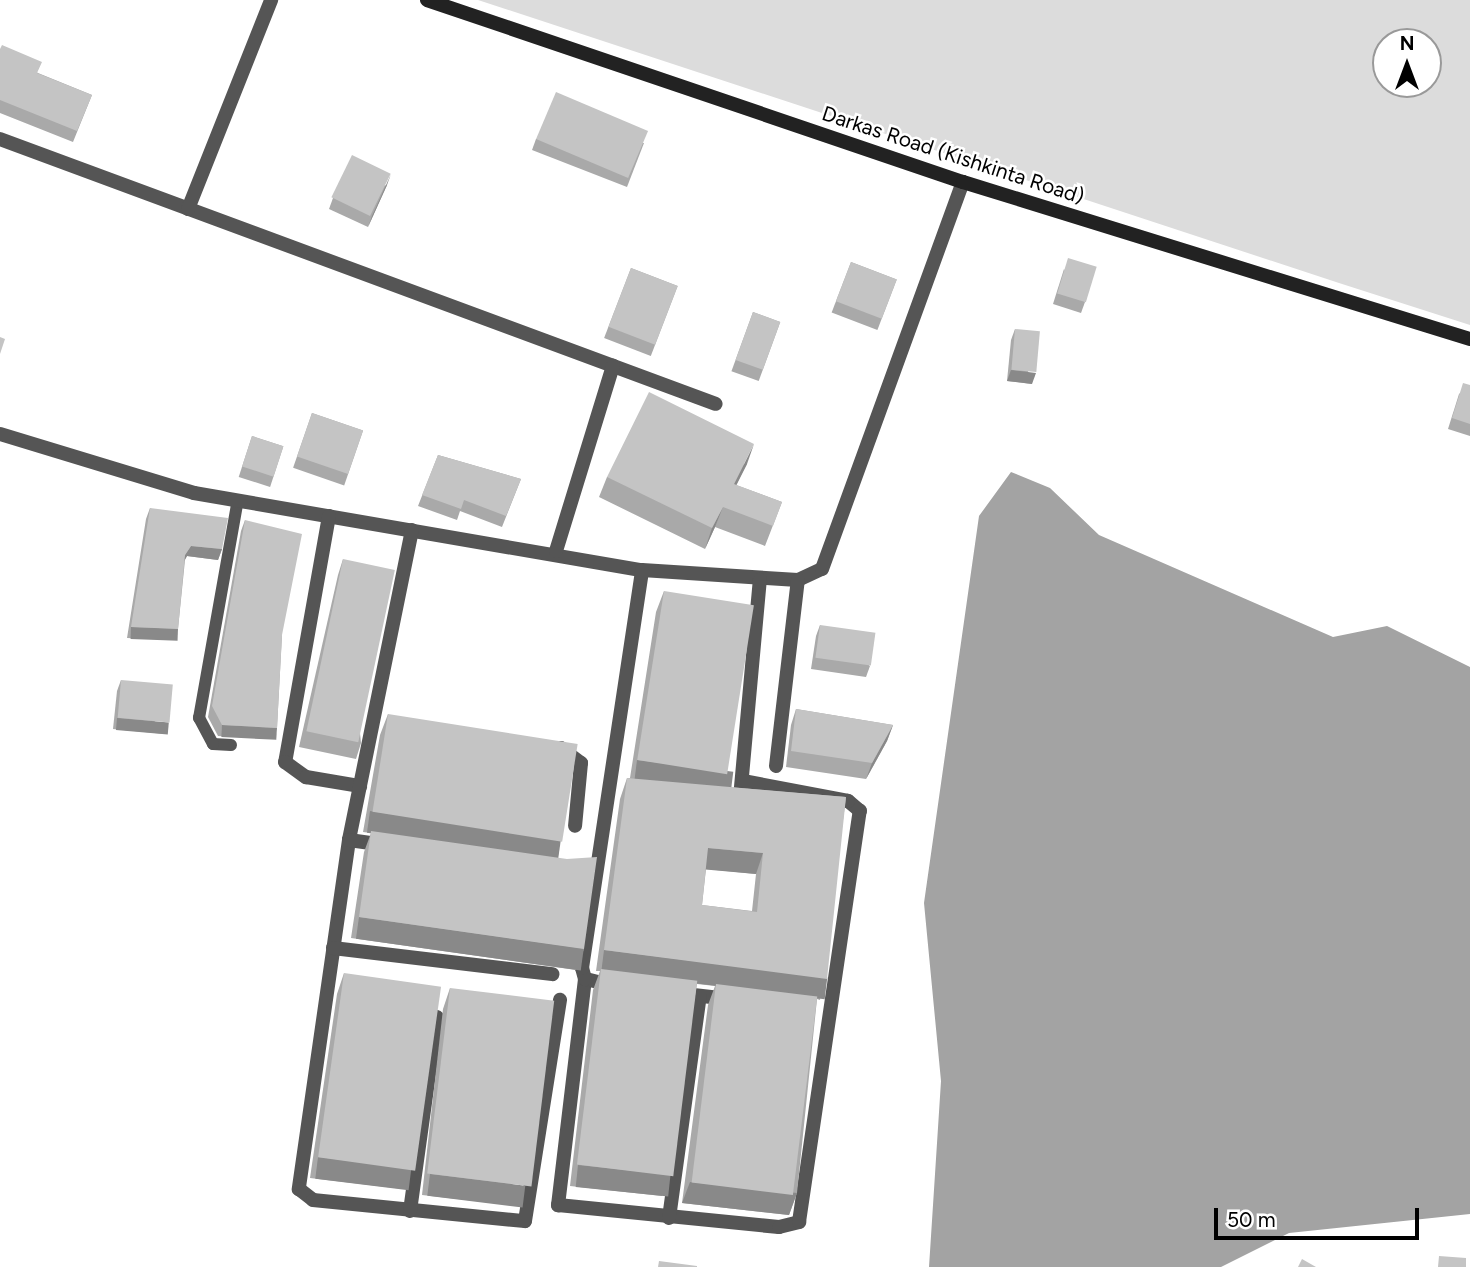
<!DOCTYPE html>
<style>
body{margin:0}
#map{position:relative;width:1470px;height:1267px;overflow:hidden;background:#fff;font-family:Figtree,sans-serif}
div>[style]{position:absolute}
[style*='--x']{left:calc(var(--x)*1px);top:calc(var(--y)*1px);width:calc(var(--w)*1px);rotate:calc(var(--a)*1deg)}
.green>*{inset:0;background:#dcdcdc}
.water>*{inset:0;background:#a3a3a3}
.lane>*{height:12px;margin:-6px;padding:0 6px;transform-origin:6px;border-radius:6px;background:#555}
.street>*{height:14px;margin:-7px;padding:0 7px;transform-origin:7px;border-radius:7px;background:#555}
.secondary>*{height:14px;margin:-7px;padding:0 7px;transform-origin:7px;border-radius:7px;background:#222}
.wall>*{inset:0;background:#a9a9a9;transform-origin:0 0}
.shaded-wall>*{inset:0;background:#898989;transform-origin:0 0}
.building>*{inset:0;background:#c4c4c4;transform-origin:0 0}
span{translate:-50% -50%;white-space:nowrap;text-align:center;line-height:1.15;-webkit-text-stroke:5px #fff;paint-order:stroke}
.street-label{font-size:21px;color:#000}
.north{position:absolute;left:1372px;top:28px;width:70px;height:70px;box-sizing:border-box;background:#fff;border:2px solid #999;border-radius:50%;rotate:0deg;font-size:19px;font-weight:700;line-height:28px;text-align:center;color:#000}
.north::after{content:'';display:block;margin:auto;width:24px;height:32px;background:#000;clip-path:polygon(50% 0,100% 100%,50% 72%,0 100%)}
.scale{position:absolute;left:1214px;top:1208px;width:205px;height:32px;box-sizing:border-box;border:4px solid #000;border-top:0;padding-left:9px;font-size:21px;line-height:24px;white-space:nowrap;color:#000;-webkit-text-stroke:5px #fff;paint-order:stroke}
</style>
<div id="map">
<div class="green">
<div style="clip-path:polygon(evenodd,478px 0,1470px 0,1470px 325px,1339px 283px,478px 0,1386px 42px,1428px 42px,1428px 84px,1386px 84px,1386px 42px)"></div>
</div>
<div class="water">
<div style="clip-path:polygon(1011px 472px,1050px 488px,1099px 535px,1333px 637px,1387px 626px,1470px 667px,1470px 1214px,1289px 1233px,1221px 1267px,929px 1267px,941px 1081px,924px 903px,979px 516px)"></div>
</div>
<div class="lane">
<div style="--x:231;--y:745;--w:18;--a:-177"></div>
<div style="--x:213;--y:744;--w:30;--a:-118"></div>
<div style="--x:199;--y:718;--w:221;--a:-79.9"></div>
</div>
<div class="street">
<div style="--x:0;--y:139;--w:763;--a:20.31"></div>
<div style="--x:188;--y:209;--w:225;--a:-68.3"></div>
<div style="--x:0;--y:434;--w:203;--a:16.9"></div>
<div style="--x:194;--y:493;--w:455;--a:9.8"></div>
<div style="--x:642;--y:570;--w:156;--a:3.7"></div>
<div style="--x:798;--y:580;--w:26;--a:-25"></div>
<div style="--x:822;--y:569;--w:412;--a:-70"></div>
<div style="--x:329;--y:516;--w:250;--a:100.1"></div>
<div style="--x:285;--y:762;--w:26;--a:36"></div>
<div style="--x:306;--y:777;--w:55;--a:9.5"></div>
<div style="--x:412;--y:530;--w:316;--a:101.5"></div>
<div style="--x:349;--y:840;--w:353;--a:98.2"></div>
<div style="--x:299;--y:1189;--w:18;--a:38"></div>
<div style="--x:313;--y:1200;--w:213;--a:5.7"></div>
<div style="--x:525;--y:1221;--w:224;--a:-81"></div>
<div style="--x:556;--y:551;--w:194;--a:-72.9"></div>
<div style="--x:561;--y:748;--w:25;--a:37"></div>
<div style="--x:581;--y:763;--w:63;--a:95.4"></div>
<div style="--x:776;--y:766;--w:187;--a:-83.3"></div>
<div style="--x:741;--y:787;--w:208;--a:-84.8"></div>
<div style="--x:349;--y:840;--w:36;--a:8"></div>
<div style="--x:333;--y:948;--w:221;--a:6.8"></div>
<div style="--x:585;--y:979;--w:228;--a:96.8"></div>
<div style="--x:558;--y:1205;--w:222;--a:5.7"></div>
<div style="--x:779;--y:1227;--w:21;--a:-14"></div>
<div style="--x:799;--y:1222;--w:416;--a:-81.6"></div>
<div style="--x:860;--y:811;--w:16;--a:-140"></div>
<div style="--x:848;--y:801;--w:107;--a:-169.2"></div>
<div style="--x:614;--y:986;--w:30;--a:-166"></div>
<div style="--x:585;--y:979;--w:11;--a:-105"></div>
<div style="--x:582;--y:968;--w:402;--a:-81.4"></div>
<div style="--x:676;--y:993;--w:53;--a:6.5"></div>
<div style="--x:410;--y:1211;--w:196;--a:-82.1"></div>
<div style="--x:669;--y:1218;--w:224;--a:-82.1"></div>
</div>
<div class="secondary">
<div style="--x:427;--y:0;--w:566;--a:18.76"></div>
<div style="--x:963;--y:182;--w:531;--a:17.21"></div>
</div>
<div class="wall">
<div style="clip-path:polygon(0 49px,38px 73px,92px 95px,73px 142px,0 113px)"></div>
<div style="clip-path:polygon(536px 139px,644px 143px,627px 187px,532px 150px)"></div>
<div style="clip-path:polygon(387px 185px,368px 227px,329px 209px,333px 198px)"></div>
<div style="left:851px;top:262px;width:49px;height:54px;rotate:21deg"></div>
<div style="left:631px;top:268px;width:50px;height:75px;rotate:21deg"></div>
<div style="clip-path:polygon(1064px 269px,1085px 302px,1081px 313px,1053px 304px)"></div>
<div style="left:753px;top:312px;width:29px;height:63px;rotate:20deg"></div>
<div style="clip-path:polygon(1015px 329px,1032px 384px,1007px 381px,1011px 340px)"></div>
<div style="clip-path:polygon(1470px 385px,1470px 436px,1448px 429px,1459px 394px)"></div>
<div style="left:312px;top:413px;width:54px;height:58px;rotate:19deg"></div>
<div style="left:252px;top:436px;width:33px;height:43px;rotate:18deg"></div>
<div style="clip-path:polygon(438px 455px,521px 479px,502px 527px,460px 511px,457px 520px,418px 506px)"></div>
<div style="clip-path:polygon(747px 464px,736px 485px,782px 502px,765px 546px,715px 527px,705px 549px,599px 497px,607px 477px)"></div>
<div style="clip-path:polygon(150px 508px,222px 549px,218px 560px,187px 556px,185px 560px,178px 629px,174px 640px,127px 638px,146px 519px)"></div>
<div style="clip-path:polygon(245px 520px,282px 635px,277px 728px,273px 739px,218px 736px,208px 717px,241px 531px)"></div>
<div style="clip-path:polygon(343px 559px,361px 743px,356px 759px,299px 747px,338px 575px)"></div>
<div style="clip-path:polygon(evenodd,664px 591px,728px 787px,846px 797px,820px 1000px,817px 999px,797px 1193px,789px 1215px,682px 1203px,708px 1005px,715px 986px,697px 984px,662px 1196px,570px 1186px,593px 990px,600px 971px,596px 971px,620px 799px,627px 778px,630px 778px,656px 612px,664px 591px,706px 869px,756px 874px,752px 911px,702px 905px,706px 869px)"></div>
<div style="clip-path:polygon(820px 625px,870px 666px,866px 677px,811px 669px,816px 636px)"></div>
<div style="clip-path:polygon(121px 680px,165px 734px,113px 729px,117px 691px)"></div>
<div style="clip-path:polygon(796px 709px,893px 725px,887px 741px,866px 779px,786px 767px,791px 725px)"></div>
<div style="clip-path:polygon(388px 714px,555px 858px,584px 949px,576px 970px,351px 938px,364px 852px,371px 833px,363px 832px,380px 735px)"></div>
<div style="clip-path:polygon(344px 973px,411px 1168px,403px 1189px,310px 1178px,337px 994px)"></div>
<div style="clip-path:polygon(450px 988px,518px 1206px,422px 1195px,443px 1009px)"></div>
</div>
<div class="shaded-wall">
<div style="clip-path:polygon(391px 174px,387px 185px,368px 227px,372px 216px)"></div>
<div style="clip-path:polygon(1011px 370px,1036px 373px,1032px 384px,1007px 381px)"></div>
<div style="clip-path:polygon(754px 444px,747px 464px,727px 504px,734px 484px)"></div>
<div style="clip-path:polygon(723px 507px,715px 527px,705px 549px,712px 528px)"></div>
<div style="clip-path:polygon(191px 546px,222px 549px,218px 560px,187px 556px,181px 566px,185px 555px)"></div>
<div style="left:131px;top:627px;width:47px;height:12px;rotate:2deg"></div>
<div style="left:117px;top:718px;width:52px;height:12px;rotate:5deg"></div>
<div style="left:222px;top:725px;width:55px;height:12px;rotate:3deg"></div>
<div style="clip-path:polygon(893px 725px,887px 741px,866px 779px,872px 763px)"></div>
<div style="left:637px;top:760px;width:97px;height:22px;rotate:7deg"></div>
<div style="left:370px;top:811px;width:193px;height:22px;rotate:8deg"></div>
<div style="clip-path:polygon(708px 848px,763px 853px,756px 874px,700px 869px)"></div>
<div style="left:359px;top:917px;width:227px;height:22px;rotate:8deg"></div>
<div style="left:604px;top:950px;width:225px;height:22px;rotate:7deg"></div>
<div style="left:318px;top:1157px;width:94px;height:22px;rotate:7deg"></div>
<div style="left:578px;top:1165px;width:93px;height:22px;rotate:6deg"></div>
<div style="left:430px;top:1174px;width:96px;height:22px;rotate:7deg"></div>
<div style="clip-path:polygon(690px 1182px,797px 1193px,789px 1215px,682px 1203px)"></div>
</div>
<div class="building">
<div style="clip-path:polygon(2px 45px,42px 62px,37px 73px,92px 95px,77px 131px,0 100px,0 49px)"></div>
<div style="left:556px;top:92px;width:100px;height:51px;rotate:23deg"></div>
<div style="left:352px;top:155px;width:43px;height:47px;rotate:26deg"></div>
<div style="left:1068px;top:258px;width:30px;height:37px;rotate:17deg"></div>
<div style="left:851px;top:262px;width:49px;height:42px;rotate:21deg"></div>
<div style="left:631px;top:268px;width:50px;height:63px;rotate:21deg"></div>
<div style="left:753px;top:312px;width:29px;height:51px;rotate:20deg"></div>
<div style="left:1015px;top:329px;width:25px;height:41px;rotate:5deg"></div>
<div style="clip-path:polygon(0 337px,5px 339px,0 354px)"></div>
<div style="clip-path:polygon(1463px 383px,1470px 385px,1470px 424px,1452px 418px)"></div>
<div style="clip-path:polygon(649px 392px,754px 444px,734px 484px,782px 502px,773px 526px,723px 507px,712px 528px,607px 477px)"></div>
<div style="left:312px;top:413px;width:54px;height:46px;rotate:19deg"></div>
<div style="left:252px;top:436px;width:33px;height:32px;rotate:18deg"></div>
<div style="clip-path:polygon(438px 455px,521px 479px,506px 516px,464px 500px,461px 509px,422px 495px)"></div>
<div style="clip-path:polygon(150px 508px,228px 518px,222px 549px,191px 546px,185px 555px,178px 629px,131px 627px)"></div>
<div style="clip-path:polygon(245px 520px,302px 534px,282px 635px,277px 728px,222px 725px,212px 706px)"></div>
<div style="left:343px;top:559px;width:53px;height:176px;rotate:12deg"></div>
<div style="left:664px;top:591px;width:91px;height:171px;rotate:9deg"></div>
<div style="left:820px;top:625px;width:56px;height:33px;rotate:8deg"></div>
<div style="left:121px;top:680px;width:52px;height:38px;rotate:5deg"></div>
<div style="clip-path:polygon(796px 709px,893px 725px,872px 763px,791px 751px)"></div>
<div style="left:388px;top:714px;width:192px;height:99px;rotate:9deg"></div>
<div style="clip-path:polygon(evenodd,627px 778px,846px 797px,827px 979px,604px 950px,627px 778px,708px 848px,763px 853px,757px 912px,702px 905px,708px 848px)"></div>
<div style="clip-path:polygon(371px 831px,567px 859px,597px 857px,584px 949px,359px 917px)"></div>
<div style="left:601px;top:969px;width:97px;height:197px;rotate:7deg"></div>
<div style="left:344px;top:973px;width:98px;height:186px;rotate:8deg"></div>
<div style="left:716px;top:984px;width:102px;height:200px;rotate:7deg"></div>
<div style="left:450px;top:988px;width:105px;height:187px;rotate:7deg"></div>
<div style="clip-path:polygon(1439px 1256px,1466px 1258px,1466px 1267px,1438px 1267px)"></div>
<div style="clip-path:polygon(1302px 1259px,1316px 1267px,1298px 1267px)"></div>
<div style="clip-path:polygon(659px 1261px,697px 1266px,697px 1267px,658px 1267px)"></div>
</div>
<div class="street-label">
<span style="left:953px;top:155px;rotate:18deg">Darkas Road (Kishkinta Road)</span>
</div>
<div class="north">N</div>
<div class="scale">50 m</div>
</div>
